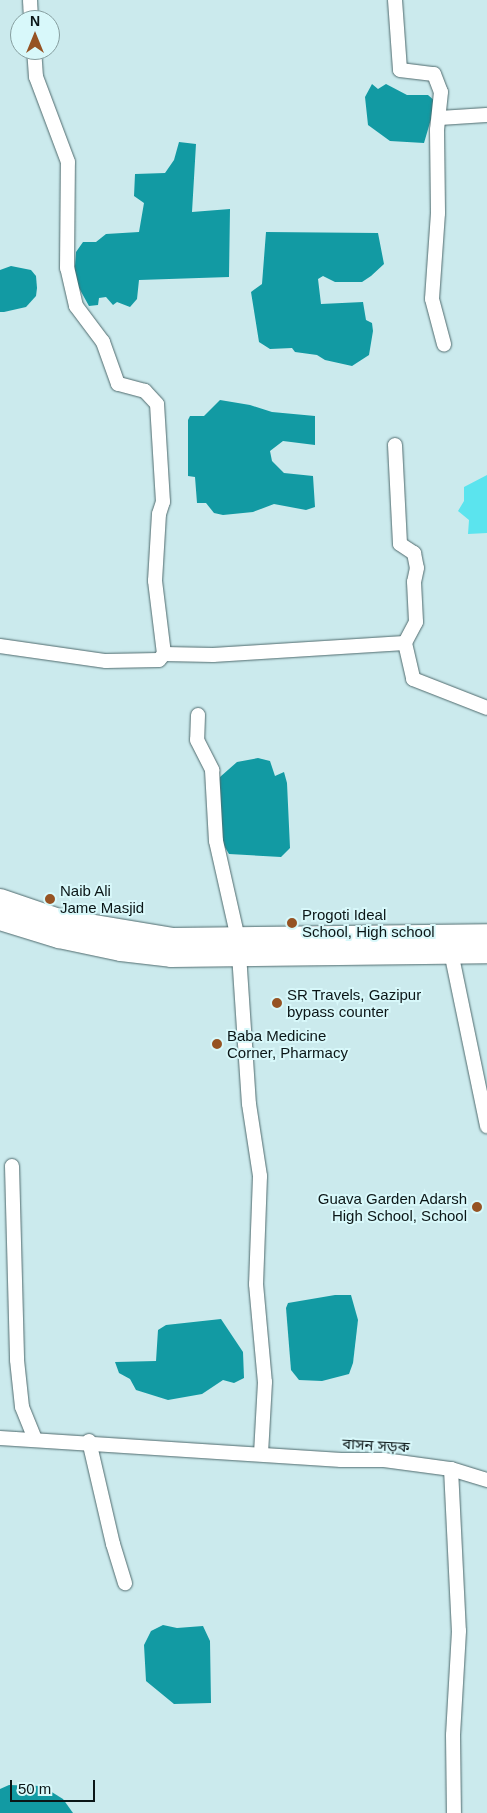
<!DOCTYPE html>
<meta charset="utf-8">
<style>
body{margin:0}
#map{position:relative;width:487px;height:1813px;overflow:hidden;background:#cbeaed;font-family:Arial,"Noto Sans Bengali",sans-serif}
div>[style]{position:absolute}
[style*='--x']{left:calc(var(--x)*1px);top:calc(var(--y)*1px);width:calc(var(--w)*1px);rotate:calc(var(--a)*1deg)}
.green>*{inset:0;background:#5be4ee}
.water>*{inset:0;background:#129aa3}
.roads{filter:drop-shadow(0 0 1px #4f6a6d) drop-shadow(0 0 1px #4f6a6d)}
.minor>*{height:14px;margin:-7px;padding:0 7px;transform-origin:7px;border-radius:7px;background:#fff}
.trunk>*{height:22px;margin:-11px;padding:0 11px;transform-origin:11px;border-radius:11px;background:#fff}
.dots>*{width:14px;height:14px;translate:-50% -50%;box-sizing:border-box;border:2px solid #d8f8fa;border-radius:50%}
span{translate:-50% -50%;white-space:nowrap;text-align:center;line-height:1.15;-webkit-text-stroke:4px #d8f8fa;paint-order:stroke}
.poi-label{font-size:15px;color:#0b1617}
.left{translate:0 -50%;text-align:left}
.right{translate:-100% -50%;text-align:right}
.street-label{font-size:15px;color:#0b1617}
.north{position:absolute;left:10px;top:10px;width:50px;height:50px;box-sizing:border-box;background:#d8f8fa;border:1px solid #869e9f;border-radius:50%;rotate:0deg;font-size:14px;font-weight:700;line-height:20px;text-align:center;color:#0b1617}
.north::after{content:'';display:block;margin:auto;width:18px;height:22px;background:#965323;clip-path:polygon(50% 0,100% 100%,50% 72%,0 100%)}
.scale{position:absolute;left:10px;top:1780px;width:85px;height:22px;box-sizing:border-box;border:2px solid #0b1617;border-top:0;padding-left:6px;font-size:15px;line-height:18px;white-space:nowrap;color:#0b1617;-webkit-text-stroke:4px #d8f8fa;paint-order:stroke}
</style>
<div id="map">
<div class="green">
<div style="clip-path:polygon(487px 475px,487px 533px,468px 534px,469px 520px,458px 511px,464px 501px,464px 487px)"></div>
</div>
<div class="water">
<div style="clip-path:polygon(372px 84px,378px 89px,386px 84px,407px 95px,428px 95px,436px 102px,424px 143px,390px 141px,368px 125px,365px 97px)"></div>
<div style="clip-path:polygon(179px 142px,196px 144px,192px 212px,230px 209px,229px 277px,139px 280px,137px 299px,130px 307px,117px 302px,113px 305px,106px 297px,99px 298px,98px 305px,89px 306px,74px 279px,76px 252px,83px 242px,96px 242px,106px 234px,139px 232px,144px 203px,134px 196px,135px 174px,165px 173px,174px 160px)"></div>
<div style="clip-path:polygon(266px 232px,378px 233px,384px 264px,371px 276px,362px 282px,335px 282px,323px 276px,318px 279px,321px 304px,363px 302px,366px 320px,372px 323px,373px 331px,369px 355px,352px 366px,325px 360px,317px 355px,295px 352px,292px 348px,270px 349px,259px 342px,251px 292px,262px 284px)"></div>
<div style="clip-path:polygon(11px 266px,31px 270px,36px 276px,37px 288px,36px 296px,26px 307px,4px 312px,0 312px,0 270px)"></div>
<div style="clip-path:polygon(220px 400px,250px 405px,272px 412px,315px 416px,315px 445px,283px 441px,270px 451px,272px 461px,284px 473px,313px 476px,315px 507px,306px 510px,274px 504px,253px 512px,223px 515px,214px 513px,206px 503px,197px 503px,195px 477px,188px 476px,188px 420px,190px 416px,204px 416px)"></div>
<div style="clip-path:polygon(258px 758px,270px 761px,275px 776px,284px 772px,287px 783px,290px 848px,281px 857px,229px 854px,220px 839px,215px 788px,220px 777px,237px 762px)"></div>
<div style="clip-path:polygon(335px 1295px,351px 1295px,358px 1320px,353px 1363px,349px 1374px,322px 1381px,299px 1380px,291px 1370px,286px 1308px,288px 1303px)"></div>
<div style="clip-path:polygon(221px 1319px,243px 1352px,244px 1378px,234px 1383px,223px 1380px,202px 1394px,168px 1400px,136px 1390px,130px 1379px,119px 1373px,115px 1362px,156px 1361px,158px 1330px,166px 1325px)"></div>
<div style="clip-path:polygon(163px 1625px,177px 1628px,203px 1626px,210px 1641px,211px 1703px,174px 1704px,146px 1681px,144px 1645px,151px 1631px)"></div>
<div style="clip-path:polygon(9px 1785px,42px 1786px,63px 1799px,73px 1813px,0 1813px,0 1789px)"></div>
</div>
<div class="roads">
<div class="minor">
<div style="--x:30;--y:0;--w:20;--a:87"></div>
<div style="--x:395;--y:0;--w:70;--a:85.9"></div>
<div style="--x:400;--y:70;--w:34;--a:7"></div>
<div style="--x:434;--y:74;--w:19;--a:69"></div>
<div style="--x:441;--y:92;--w:38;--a:96"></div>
<div style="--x:437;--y:130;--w:83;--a:89.3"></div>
<div style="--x:438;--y:213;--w:86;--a:94"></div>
<div style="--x:432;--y:299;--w:47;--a:75.1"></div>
<div style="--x:439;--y:118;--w:48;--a:-3.6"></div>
<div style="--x:395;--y:445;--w:99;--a:87.1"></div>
<div style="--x:400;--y:544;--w:17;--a:33"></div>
<div style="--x:414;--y:553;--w:15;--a:79"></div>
<div style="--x:417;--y:568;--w:14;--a:102"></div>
<div style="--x:414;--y:582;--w:40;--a:87.1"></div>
<div style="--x:416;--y:622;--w:24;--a:118"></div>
<div style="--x:0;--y:646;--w:107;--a:8.1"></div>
<div style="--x:106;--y:661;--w:53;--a:-1.1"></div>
<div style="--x:159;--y:660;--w:8;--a:-50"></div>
<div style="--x:164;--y:654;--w:74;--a:-97"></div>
<div style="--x:155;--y:581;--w:67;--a:-86.6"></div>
<div style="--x:159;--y:514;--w:13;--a:-72"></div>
<div style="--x:163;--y:502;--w:98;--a:-93.5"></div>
<div style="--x:157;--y:404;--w:18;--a:-133"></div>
<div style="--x:145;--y:391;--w:28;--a:-165"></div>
<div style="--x:118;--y:384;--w:45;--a:-109.7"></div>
<div style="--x:103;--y:342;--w:45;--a:-126.9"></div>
<div style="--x:76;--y:306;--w:39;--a:-103"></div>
<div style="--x:67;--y:268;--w:106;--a:-89.5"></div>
<div style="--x:68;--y:162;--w:91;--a:-110.6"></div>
<div style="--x:36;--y:77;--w:27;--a:-94"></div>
<div style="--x:164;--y:654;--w:49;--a:1.2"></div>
<div style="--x:213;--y:655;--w:192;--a:-3.6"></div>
<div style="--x:405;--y:643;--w:37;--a:77"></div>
<div style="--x:413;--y:679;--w:79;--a:21.4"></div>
<div style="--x:198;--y:715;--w:25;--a:92"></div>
<div style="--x:197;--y:740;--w:34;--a:63"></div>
<div style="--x:212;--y:770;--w:71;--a:86.8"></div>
<div style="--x:216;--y:841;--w:100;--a:77.3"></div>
<div style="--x:238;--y:939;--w:165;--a:86.2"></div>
<div style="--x:249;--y:1104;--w:73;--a:81.3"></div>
<div style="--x:260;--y:1176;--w:108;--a:92.1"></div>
<div style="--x:256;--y:1284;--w:98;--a:84.8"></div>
<div style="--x:265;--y:1382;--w:71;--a:93.2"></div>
<div style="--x:451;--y:952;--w:178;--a:78.3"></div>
<div style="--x:12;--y:1166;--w:194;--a:88.5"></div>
<div style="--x:17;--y:1360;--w:47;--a:83.9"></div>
<div style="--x:22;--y:1407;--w:35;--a:68"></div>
<div style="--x:0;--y:1438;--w:342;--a:3.7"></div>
<div style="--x:341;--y:1460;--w:43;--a:0"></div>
<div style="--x:384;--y:1460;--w:68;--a:7.7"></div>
<div style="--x:451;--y:1469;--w:38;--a:17"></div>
<div style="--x:89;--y:1441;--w:106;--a:76.9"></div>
<div style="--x:113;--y:1544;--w:41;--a:72.9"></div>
<div style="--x:451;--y:1469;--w:162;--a:87.2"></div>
<div style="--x:459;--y:1631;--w:104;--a:93.3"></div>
<div style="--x:453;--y:1735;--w:78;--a:89.3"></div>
</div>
<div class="trunk">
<div style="--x:0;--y:900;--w:62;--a:18.7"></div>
<div style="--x:59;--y:920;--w:116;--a:9.5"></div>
<div style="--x:173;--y:939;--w:314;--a:-0.7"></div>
<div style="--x:0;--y:919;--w:62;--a:17"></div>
<div style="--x:59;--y:937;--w:63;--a:11.8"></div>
<div style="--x:121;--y:950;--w:50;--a:6.8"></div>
<div style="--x:171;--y:956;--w:316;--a:-0.7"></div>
</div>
</div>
<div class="dots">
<div style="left:50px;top:899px;background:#965323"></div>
<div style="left:292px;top:923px;background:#965323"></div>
<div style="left:277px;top:1003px;background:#965323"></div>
<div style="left:217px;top:1044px;background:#965323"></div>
<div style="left:477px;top:1207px;background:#965323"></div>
</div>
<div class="poi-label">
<span class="left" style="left:60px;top:899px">Naib Ali<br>Jame Masjid</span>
<span class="left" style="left:302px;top:923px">Progoti Ideal<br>School, High school</span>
<span class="left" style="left:287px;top:1003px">SR Travels, Gazipur<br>bypass counter</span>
<span class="left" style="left:227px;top:1044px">Baba Medicine<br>Corner, Pharmacy</span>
<span class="right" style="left:467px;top:1207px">Guava Garden Adarsh<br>High School, School</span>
</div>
<div class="street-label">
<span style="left:376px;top:1445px;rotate:3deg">বাসন সড়ক</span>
</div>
<div class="north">N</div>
<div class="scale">50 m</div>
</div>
